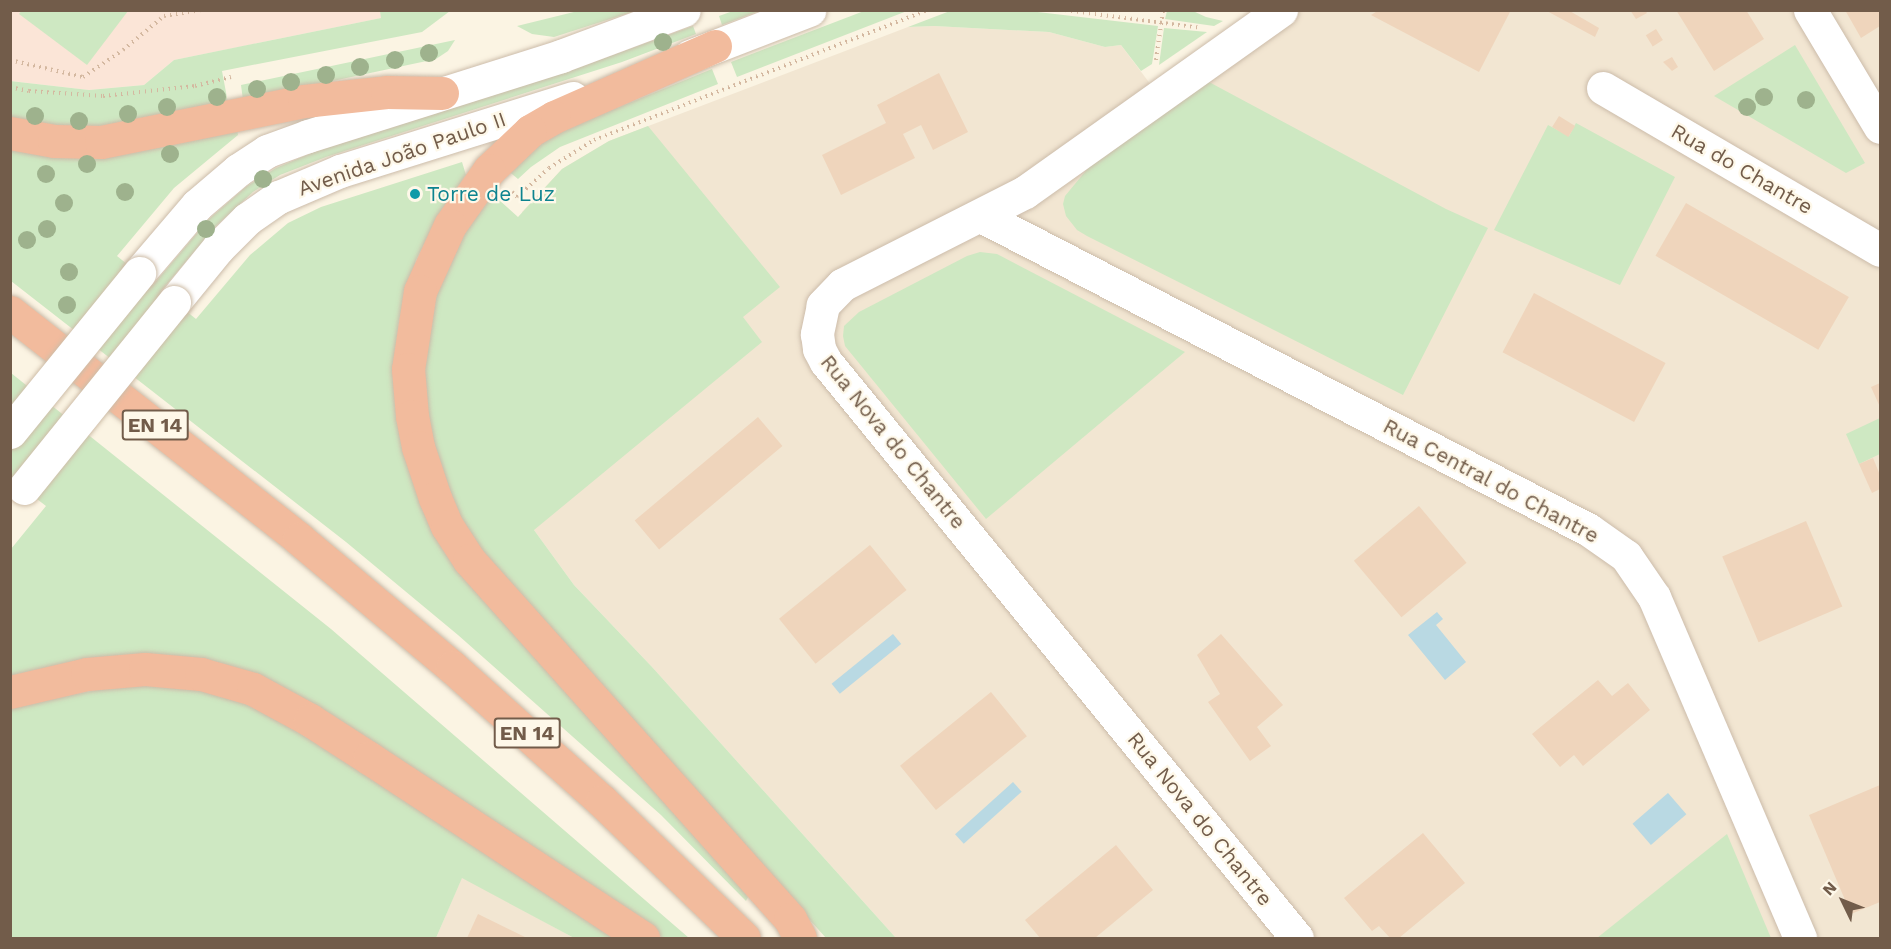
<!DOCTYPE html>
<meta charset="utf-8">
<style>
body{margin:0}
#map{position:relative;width:1891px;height:949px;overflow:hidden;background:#fbf4e3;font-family:"Work Sans",sans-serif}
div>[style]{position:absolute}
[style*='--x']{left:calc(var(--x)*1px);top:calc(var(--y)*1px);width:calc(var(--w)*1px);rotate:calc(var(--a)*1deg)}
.residential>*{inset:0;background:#f2e6d2}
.commercial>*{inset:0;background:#fbe5d7}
.green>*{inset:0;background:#cee8c2}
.water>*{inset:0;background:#b9d9e3;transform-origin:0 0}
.building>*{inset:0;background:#efd5bc;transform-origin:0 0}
.path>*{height:4px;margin-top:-2px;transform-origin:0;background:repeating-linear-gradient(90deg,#d4b8a0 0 1.5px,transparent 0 6px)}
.roads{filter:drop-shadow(0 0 2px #ccbcaa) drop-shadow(0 0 2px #ccbcaa)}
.street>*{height:33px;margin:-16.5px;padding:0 16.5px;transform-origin:16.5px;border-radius:16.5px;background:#fff}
.secondary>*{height:33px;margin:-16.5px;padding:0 16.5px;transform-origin:16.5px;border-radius:16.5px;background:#fff}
.highway>*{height:33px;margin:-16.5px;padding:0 16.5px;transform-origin:16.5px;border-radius:16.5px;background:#f2bb9d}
.bridges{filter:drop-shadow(0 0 2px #cebda8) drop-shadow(0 0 2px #cebda8)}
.secondary-bridge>*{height:33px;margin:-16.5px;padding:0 16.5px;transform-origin:16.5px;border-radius:16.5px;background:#fff}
.trees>*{width:18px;height:18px;margin:-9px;border-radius:50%;background:#9eb28d}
.dots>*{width:16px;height:16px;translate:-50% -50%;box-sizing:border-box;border:3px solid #fef8e9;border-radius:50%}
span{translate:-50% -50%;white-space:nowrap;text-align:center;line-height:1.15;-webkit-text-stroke:4.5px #fef8e9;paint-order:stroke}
.shield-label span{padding:2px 4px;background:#fef8e9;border:2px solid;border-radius:4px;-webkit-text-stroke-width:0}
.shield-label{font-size:20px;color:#725c4a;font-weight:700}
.street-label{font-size:21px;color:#725c4a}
.culture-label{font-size:21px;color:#0d838f}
.left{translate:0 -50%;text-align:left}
.frame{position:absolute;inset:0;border:12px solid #725c4a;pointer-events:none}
.north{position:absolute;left:1813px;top:871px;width:60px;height:60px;-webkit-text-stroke:4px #fef8e9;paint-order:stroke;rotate:313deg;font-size:16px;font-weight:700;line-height:24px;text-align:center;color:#725c4a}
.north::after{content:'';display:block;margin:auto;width:21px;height:27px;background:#725c4a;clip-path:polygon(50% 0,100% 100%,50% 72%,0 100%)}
</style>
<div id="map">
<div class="residential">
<div style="clip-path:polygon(1288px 11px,1880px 11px,1880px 938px,896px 938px,653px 668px,574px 585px,534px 530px,522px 212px,562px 169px,609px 141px,908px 27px,934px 26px,1049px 32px,1105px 47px,1121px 45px,1151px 85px)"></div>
<div style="clip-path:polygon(462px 877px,574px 938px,436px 938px)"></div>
</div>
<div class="commercial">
<div style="clip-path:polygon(10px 11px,416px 11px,174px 60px,144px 85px,89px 90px,11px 81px)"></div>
</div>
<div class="green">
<div style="clip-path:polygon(22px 10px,128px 10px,128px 11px,87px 65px,19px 14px)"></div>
<div style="clip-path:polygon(582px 10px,635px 11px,554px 37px,532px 34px,517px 26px)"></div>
<div style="clip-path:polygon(380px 11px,450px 11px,422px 32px,222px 71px,228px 103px,98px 127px,59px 126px,11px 118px,10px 81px,89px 90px,144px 85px,174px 60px,381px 18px)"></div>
<div style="clip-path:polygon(733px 11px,733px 10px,759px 11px,722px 25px,719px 16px)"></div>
<div style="clip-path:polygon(864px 11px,907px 11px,737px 77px,731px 62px)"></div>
<div style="clip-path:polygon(950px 11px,1029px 11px,1158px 26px,1152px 64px,1141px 71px,1121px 45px,1105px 47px,1049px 32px,934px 26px,908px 27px)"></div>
<div style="clip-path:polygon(1193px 11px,1206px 17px,1223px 21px,1214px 26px,1165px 19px,1167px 11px)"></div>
<div style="clip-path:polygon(693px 26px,696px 34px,622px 62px,326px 157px,280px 175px,253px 192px,216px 226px,161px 291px,196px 319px,250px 255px,288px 223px,321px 207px,462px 162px,466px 175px,442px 209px,416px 260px,399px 320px,396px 346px,405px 457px,748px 897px,746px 901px,661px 815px,458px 635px,346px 542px,11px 281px,10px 149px,237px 129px,238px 135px,174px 188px,117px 256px,153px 285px,209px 219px,247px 186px,276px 168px,314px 152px,572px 70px)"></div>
<div style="clip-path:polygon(1164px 28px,1207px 32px,1159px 65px)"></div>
<div style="clip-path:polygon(455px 40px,448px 51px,436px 59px,243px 100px,241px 85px)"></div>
<div style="clip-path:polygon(1795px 45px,1865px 163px,1846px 173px,1714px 96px)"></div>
<div style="clip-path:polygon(712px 69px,718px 84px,560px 147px,531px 167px,518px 179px,507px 170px,522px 156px,553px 134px)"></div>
<div style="clip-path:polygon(1209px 82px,1446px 209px,1488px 228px,1403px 395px,1087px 236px,1077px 230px,1066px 216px,1063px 204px,1065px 196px,1089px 167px)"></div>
<div style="clip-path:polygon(1576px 123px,1675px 177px,1620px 285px,1494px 230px,1548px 125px,1569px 136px)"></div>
<div style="clip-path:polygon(648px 126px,780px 287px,743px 317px,762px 342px,534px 530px,574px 585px,653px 668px,896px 938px,826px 938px,483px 556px,460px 518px,430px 436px,424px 363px,434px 297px,444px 268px,489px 191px,518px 217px,562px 169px,609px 141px)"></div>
<div style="clip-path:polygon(980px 252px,997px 254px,1185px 352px,986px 519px,845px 346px,843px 336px,844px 326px,859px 312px,967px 256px)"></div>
<div style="clip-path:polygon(11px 373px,331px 629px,689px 938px,663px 938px,291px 694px,11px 677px,11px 549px,46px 506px,11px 479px)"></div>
<div style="clip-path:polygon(1880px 418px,1880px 454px,1859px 464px,1846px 434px)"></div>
<div style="clip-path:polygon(149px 684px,215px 692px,258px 709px,296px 729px,614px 938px,574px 938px,462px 878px,436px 938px,11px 938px,10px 707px,107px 688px)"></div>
<div style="clip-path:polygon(1727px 834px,1771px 938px,1597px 938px)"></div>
</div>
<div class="water">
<div style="clip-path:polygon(1437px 612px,1443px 619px,1436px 625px,1466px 662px,1445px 680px,1408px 635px)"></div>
<div style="left:893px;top:634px;width:13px;height:79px;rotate:51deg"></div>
<div style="left:1013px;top:782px;width:13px;height:78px;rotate:48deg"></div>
<div style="left:1668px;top:793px;width:28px;height:47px;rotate:49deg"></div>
</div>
<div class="building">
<div style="clip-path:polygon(1379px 10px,1511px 10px,1479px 72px,1371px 15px)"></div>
<div style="clip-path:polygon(1545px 10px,1568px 10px,1599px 28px,1595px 37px)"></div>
<div style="clip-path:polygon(1630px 10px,1645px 10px,1647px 13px,1636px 19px)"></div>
<div style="clip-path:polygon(1676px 10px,1746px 10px,1764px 39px,1714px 71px)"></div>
<div style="clip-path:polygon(1845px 10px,1880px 10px,1880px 26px,1861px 38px)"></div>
<div style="left:1656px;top:29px;width:13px;height:12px;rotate:58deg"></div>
<div style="clip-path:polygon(1672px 57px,1678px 67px,1672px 71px,1663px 62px)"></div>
<div style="clip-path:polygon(939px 73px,968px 132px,933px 150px,921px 125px,903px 134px,915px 158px,841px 195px,822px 155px,886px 123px,877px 105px)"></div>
<div style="left:1559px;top:116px;width:19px;height:13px;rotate:32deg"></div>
<div style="left:1686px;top:203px;width:188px;height:61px;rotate:30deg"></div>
<div style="left:1534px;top:293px;width:149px;height:67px;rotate:28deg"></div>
<div style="clip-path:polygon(1880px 383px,1880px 407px,1871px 387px)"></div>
<div style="left:758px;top:417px;width:38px;height:161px;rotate:50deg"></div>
<div style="clip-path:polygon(1873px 458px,1880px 475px,1880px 489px,1872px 493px,1859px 464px)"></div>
<div style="left:1419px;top:506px;width:74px;height:85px;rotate:50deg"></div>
<div style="left:1806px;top:521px;width:93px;height:91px;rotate:67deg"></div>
<div style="left:870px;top:545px;width:58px;height:117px;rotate:51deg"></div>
<div style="clip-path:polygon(1221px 634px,1283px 705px,1257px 727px,1271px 746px,1250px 761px,1208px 702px,1220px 694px,1197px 655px)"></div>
<div style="clip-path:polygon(1598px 680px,1612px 696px,1628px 683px,1650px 710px,1583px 766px,1574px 755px,1560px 767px,1532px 734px)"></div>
<div style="left:991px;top:692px;width:57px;height:117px;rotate:51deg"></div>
<div style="clip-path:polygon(1880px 785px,1880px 902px,1851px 914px,1809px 815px)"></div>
<div style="clip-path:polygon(1423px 833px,1465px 883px,1399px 938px,1390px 938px,1379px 926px,1372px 931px,1344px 898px)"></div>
<div style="clip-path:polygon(1116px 845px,1153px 890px,1095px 938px,1040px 938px,1025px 920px)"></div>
<div style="clip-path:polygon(478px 914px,527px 938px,467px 938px)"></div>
</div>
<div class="path">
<div style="--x:1065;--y:10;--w:137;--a:7.5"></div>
<div style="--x:10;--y:60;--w:75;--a:13.1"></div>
<div style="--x:83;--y:77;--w:48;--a:-34"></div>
<div style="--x:123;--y:50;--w:53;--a:-39.7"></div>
<div style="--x:164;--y:16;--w:39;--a:-9"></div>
<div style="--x:1156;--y:60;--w:50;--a:-82"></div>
<div style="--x:10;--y:87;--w:19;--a:12"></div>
<div style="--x:29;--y:91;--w:74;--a:3.9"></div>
<div style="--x:103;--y:96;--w:93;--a:-6.2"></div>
<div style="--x:195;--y:86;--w:37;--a:-14"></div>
<div style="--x:512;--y:192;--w:7;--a:45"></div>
<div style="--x:517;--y:197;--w:43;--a:-42.2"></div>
<div style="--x:549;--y:168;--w:53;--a:-31.9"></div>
<div style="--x:594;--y:140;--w:357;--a:-21.3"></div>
</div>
<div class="roads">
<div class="street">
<div style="--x:1281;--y:10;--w:314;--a:144.6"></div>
<div style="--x:1025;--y:192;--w:205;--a:153.1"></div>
<div style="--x:842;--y:285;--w:28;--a:134"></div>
<div style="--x:823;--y:305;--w:30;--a:102"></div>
<div style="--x:817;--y:334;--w:15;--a:82"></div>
<div style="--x:819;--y:349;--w:15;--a:62"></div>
<div style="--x:826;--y:362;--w:744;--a:50.73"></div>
<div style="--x:1810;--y:10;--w:136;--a:59.1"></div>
<div style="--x:1603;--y:88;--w:321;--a:30.3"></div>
<div style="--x:981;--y:216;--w:684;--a:27.31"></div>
<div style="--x:1589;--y:530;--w:45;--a:35.1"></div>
<div style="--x:1626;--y:556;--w:50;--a:55.7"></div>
<div style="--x:1654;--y:597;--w:371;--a:66.8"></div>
</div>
<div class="secondary">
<div style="--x:690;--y:56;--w:128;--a:-21.1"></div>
<div style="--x:139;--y:273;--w:89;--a:-49.5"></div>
<div style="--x:197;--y:205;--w:54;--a:-40.5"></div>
<div style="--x:238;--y:170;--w:35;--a:-33"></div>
<div style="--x:267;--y:151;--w:44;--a:-20.1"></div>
<div style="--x:308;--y:136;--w:265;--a:-17.5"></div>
<div style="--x:561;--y:56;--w:131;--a:-20.5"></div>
<div style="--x:174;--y:302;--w:70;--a:-50.8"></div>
<div style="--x:218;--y:248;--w:41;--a:-45"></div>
<div style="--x:247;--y:219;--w:39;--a:-35"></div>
<div style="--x:279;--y:197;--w:66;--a:-23.1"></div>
<div style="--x:340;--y:171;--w:244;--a:-17.4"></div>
</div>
<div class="highway">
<div style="--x:715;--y:46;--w:176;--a:156.2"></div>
<div style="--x:554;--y:117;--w:28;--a:150"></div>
<div style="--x:530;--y:131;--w:57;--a:136.4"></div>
<div style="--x:489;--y:170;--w:67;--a:125.3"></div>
<div style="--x:450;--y:225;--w:72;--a:114.4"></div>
<div style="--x:420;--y:291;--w:79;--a:98.7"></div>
<div style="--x:408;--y:369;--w:47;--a:85.1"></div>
<div style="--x:412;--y:416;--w:32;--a:79"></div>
<div style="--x:418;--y:447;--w:54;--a:71.6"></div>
<div style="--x:435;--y:498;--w:30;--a:67"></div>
<div style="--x:447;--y:526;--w:40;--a:57.1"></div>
<div style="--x:469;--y:560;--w:482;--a:48.2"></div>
<div style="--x:790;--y:919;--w:21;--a:62"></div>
<div style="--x:10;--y:133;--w:45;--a:10.3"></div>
<div style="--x:54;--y:141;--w:47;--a:1.2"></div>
<div style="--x:101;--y:142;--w:207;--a:-11.4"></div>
<div style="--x:304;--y:101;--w:83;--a:-6.2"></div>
<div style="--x:387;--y:92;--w:55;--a:1"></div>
<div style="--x:10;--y:312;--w:367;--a:38.1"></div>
<div style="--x:299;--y:539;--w:199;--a:39.9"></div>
<div style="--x:452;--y:667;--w:201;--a:41.8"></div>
<div style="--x:602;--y:801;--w:197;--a:44"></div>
<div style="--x:10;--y:692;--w:79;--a:-13.2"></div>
<div style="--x:87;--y:674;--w:58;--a:-4.9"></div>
<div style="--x:145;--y:669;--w:56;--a:5.1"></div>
<div style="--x:201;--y:674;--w:54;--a:16.1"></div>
<div style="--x:253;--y:689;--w:65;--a:28.5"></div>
<div style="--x:310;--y:720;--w:70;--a:32.8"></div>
<div style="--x:369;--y:758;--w:328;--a:33.3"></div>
</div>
</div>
<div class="bridges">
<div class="secondary-bridge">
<div style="--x:10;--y:432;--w:205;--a:-50.9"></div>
<div style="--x:24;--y:488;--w:239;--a:-51.1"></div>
</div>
</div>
<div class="trees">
<div style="left:663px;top:42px"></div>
<div style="left:429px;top:53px"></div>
<div style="left:395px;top:60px"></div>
<div style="left:360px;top:67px"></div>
<div style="left:326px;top:75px"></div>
<div style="left:291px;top:82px"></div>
<div style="left:257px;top:89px"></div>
<div style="left:217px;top:97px"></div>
<div style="left:1764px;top:97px"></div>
<div style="left:1806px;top:100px"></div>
<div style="left:167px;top:107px"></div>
<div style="left:1747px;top:107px"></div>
<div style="left:128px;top:114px"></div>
<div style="left:35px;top:116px"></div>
<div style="left:79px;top:121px"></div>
<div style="left:170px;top:154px"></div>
<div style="left:87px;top:164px"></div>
<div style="left:46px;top:174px"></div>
<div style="left:263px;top:179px"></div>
<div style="left:125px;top:192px"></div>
<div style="left:64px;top:203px"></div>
<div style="left:47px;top:229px"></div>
<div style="left:206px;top:229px"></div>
<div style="left:27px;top:240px"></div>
<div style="left:69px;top:272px"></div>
<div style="left:67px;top:305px"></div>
</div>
<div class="dots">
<div style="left:415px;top:194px;background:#0f9aa8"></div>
</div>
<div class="shield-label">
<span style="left:155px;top:425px">EN 14</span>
<span style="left:527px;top:733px">EN 14</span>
</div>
<div class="street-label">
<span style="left:402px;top:154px;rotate:-19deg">Avenida João Paulo II</span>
<span style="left:1742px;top:169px;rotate:30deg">Rua do Chantre</span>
<span style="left:893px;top:442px;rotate:51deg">Rua Nova do Chantre</span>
<span style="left:1491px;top:481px;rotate:28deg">Rua Central do Chantre</span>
<span style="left:1200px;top:819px;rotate:51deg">Rua Nova do Chantre</span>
</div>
<div class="culture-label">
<span class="left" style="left:427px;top:194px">Torre de Luz</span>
</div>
<div class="frame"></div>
<div class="north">N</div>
</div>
